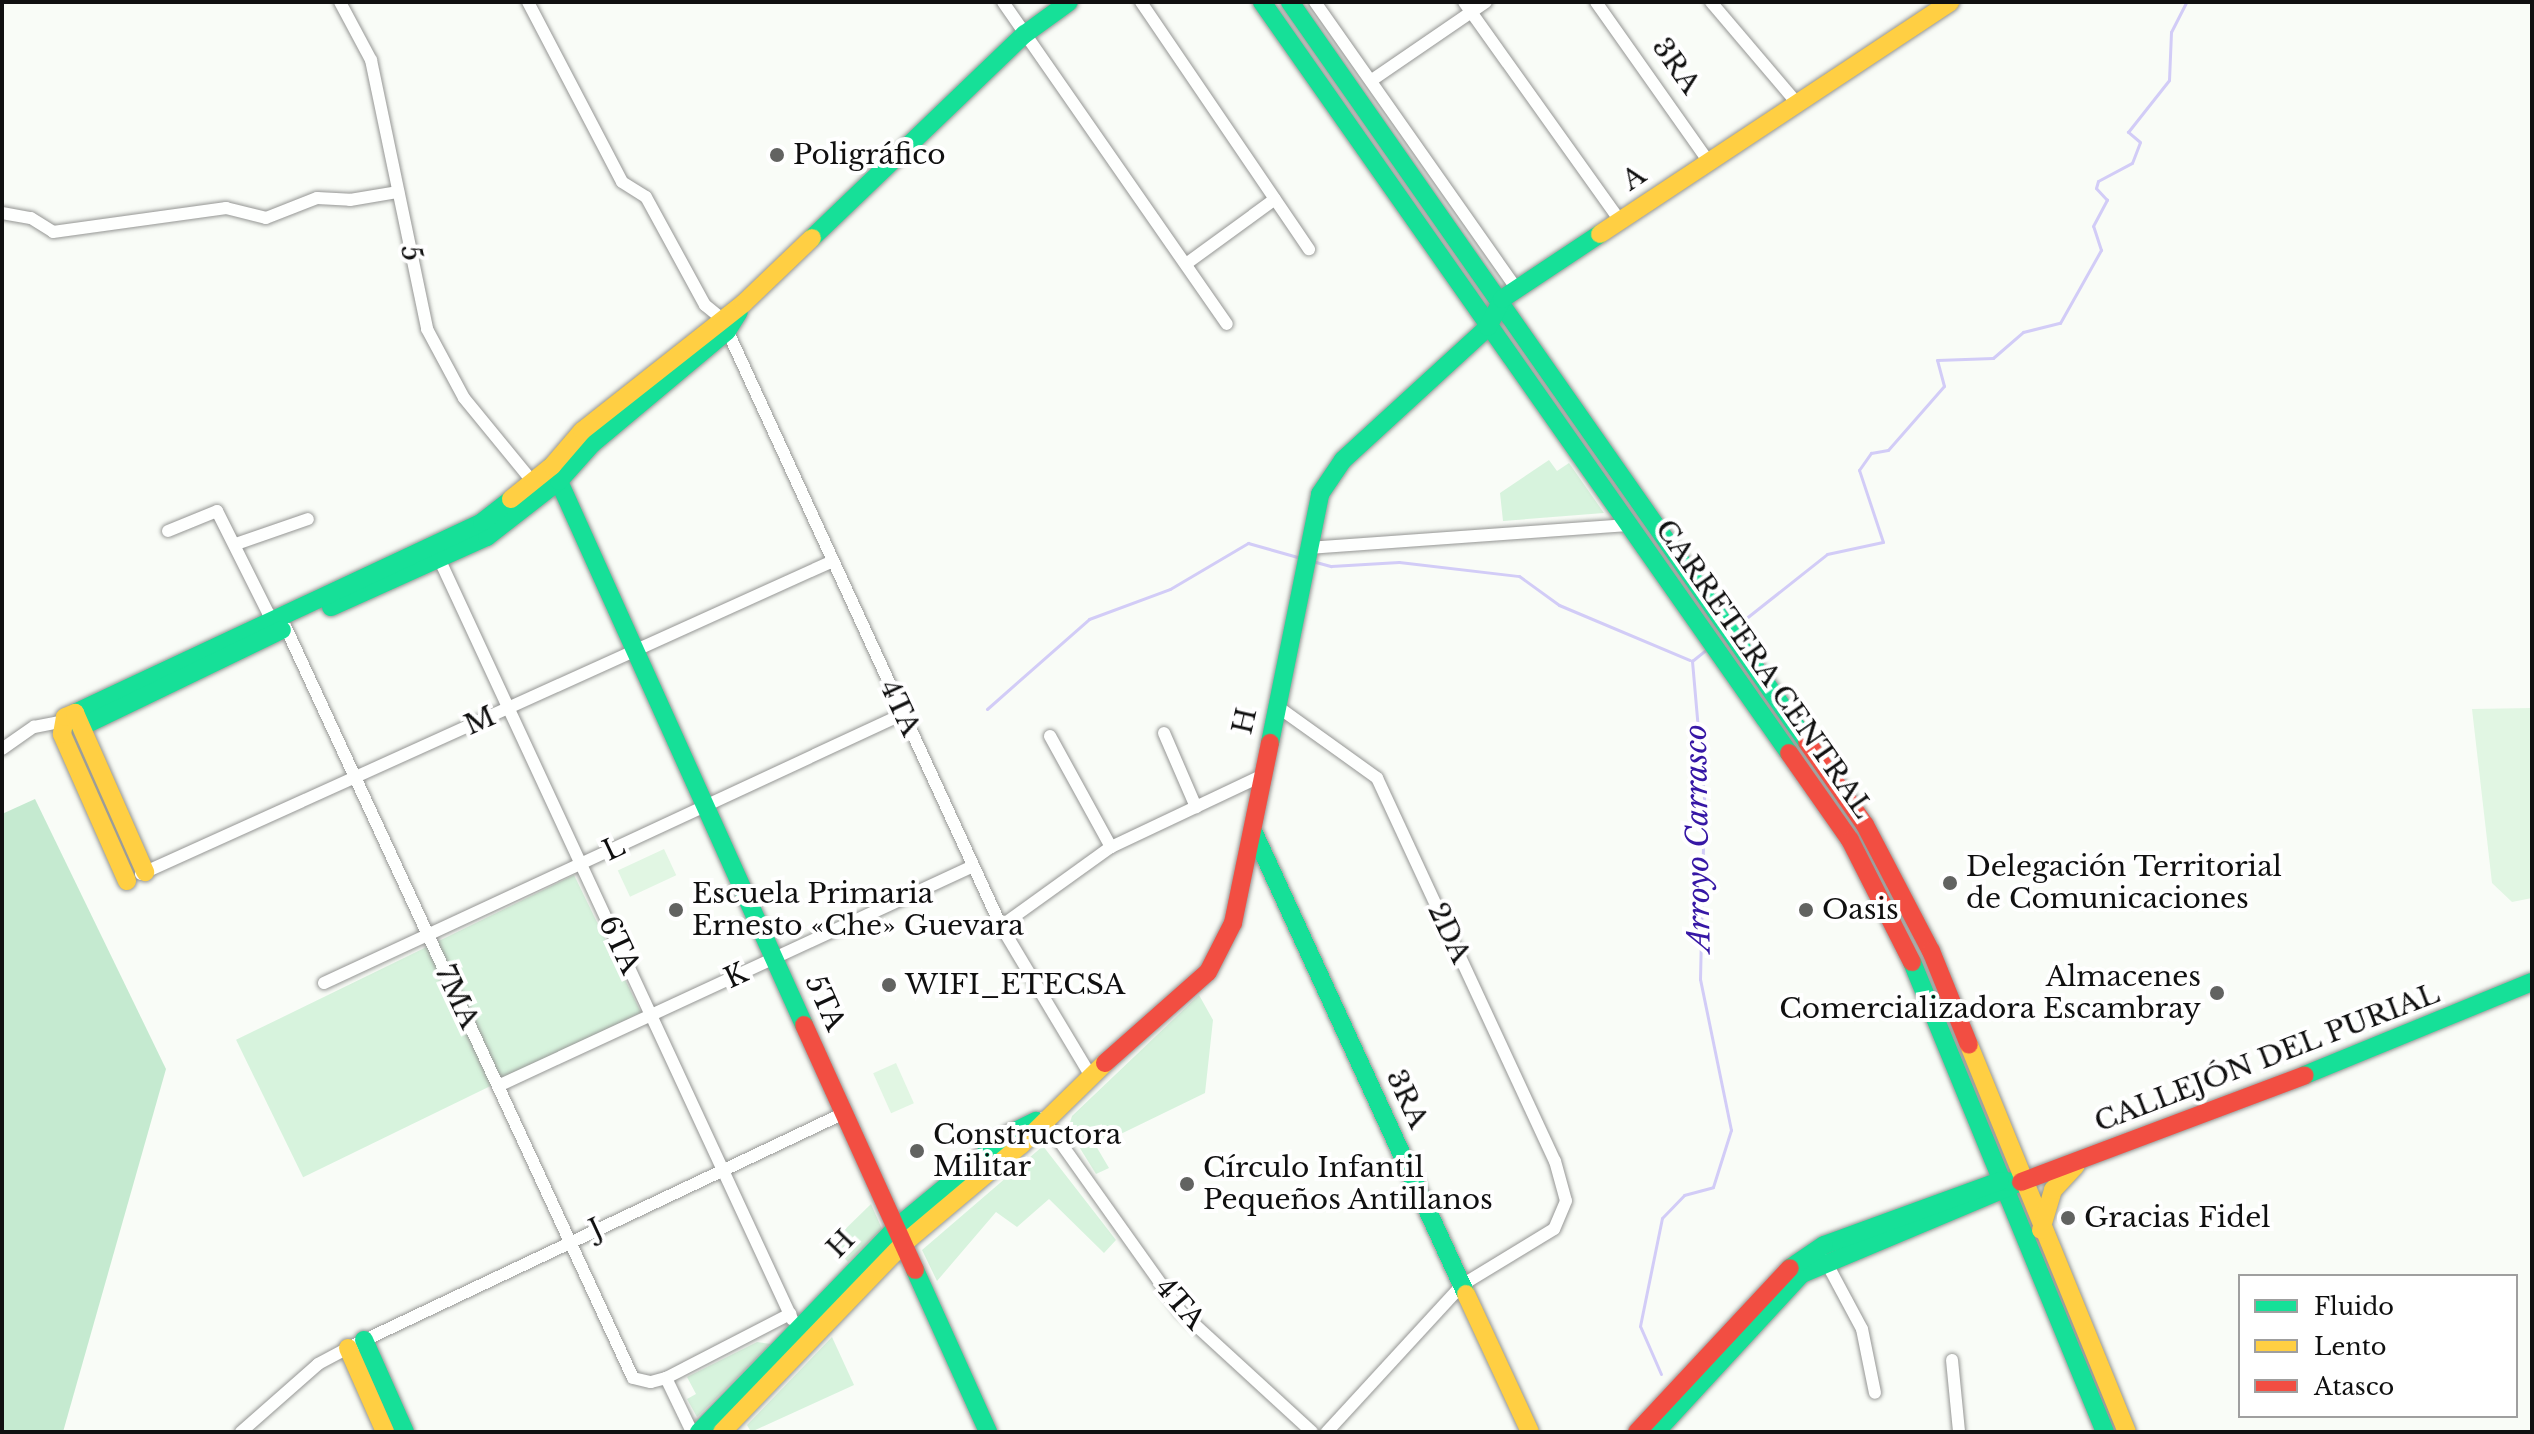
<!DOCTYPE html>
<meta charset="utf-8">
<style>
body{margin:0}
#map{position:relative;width:2534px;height:1434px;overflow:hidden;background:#f9fcf7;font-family:"Libre Baskerville",serif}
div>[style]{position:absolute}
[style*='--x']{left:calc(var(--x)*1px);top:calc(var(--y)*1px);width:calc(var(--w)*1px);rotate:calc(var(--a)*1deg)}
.green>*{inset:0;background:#d7f3dd;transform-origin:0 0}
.forest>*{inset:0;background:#c5ead0}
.pitch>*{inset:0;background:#e1f6e3;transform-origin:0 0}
.stream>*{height:3px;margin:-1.5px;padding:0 1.5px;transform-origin:1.5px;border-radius:1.5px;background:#d2ccf7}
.roads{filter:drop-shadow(0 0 2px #959694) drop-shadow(0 0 2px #959694)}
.street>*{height:12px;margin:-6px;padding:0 6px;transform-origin:6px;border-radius:6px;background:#fefffe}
.fast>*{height:18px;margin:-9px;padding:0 9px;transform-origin:9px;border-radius:9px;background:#16e098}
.slow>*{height:18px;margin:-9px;padding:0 9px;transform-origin:9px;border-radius:9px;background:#ffcf43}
.jam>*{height:18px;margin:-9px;padding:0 9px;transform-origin:9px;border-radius:9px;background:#f24e42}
.dots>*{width:22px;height:22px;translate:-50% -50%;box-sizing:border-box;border:4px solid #fff;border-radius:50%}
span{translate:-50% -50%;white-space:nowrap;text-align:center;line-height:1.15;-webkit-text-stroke:8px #fff;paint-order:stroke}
.street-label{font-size:28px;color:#101010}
.poi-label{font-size:28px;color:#101010}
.left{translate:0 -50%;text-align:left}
.right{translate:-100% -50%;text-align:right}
.water-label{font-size:30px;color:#3617a5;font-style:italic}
.frame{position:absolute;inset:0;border:4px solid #101010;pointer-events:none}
.legend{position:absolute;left:2238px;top:1274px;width:280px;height:144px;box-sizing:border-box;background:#fff;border:2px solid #9f9f9f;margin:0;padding:10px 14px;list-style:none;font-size:24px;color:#101010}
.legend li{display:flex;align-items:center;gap:16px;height:40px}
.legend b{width:40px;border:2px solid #9f9f9f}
</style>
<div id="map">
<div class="green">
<div style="clip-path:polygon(1549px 460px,1557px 471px,1569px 463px,1604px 513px,1503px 521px,1500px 493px)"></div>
<div style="left:574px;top:875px;width:153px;height:376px;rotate:64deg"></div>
<div style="clip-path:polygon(1199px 995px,1213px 1020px,1205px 1093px,1096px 1146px,1109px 1168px,1096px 1174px,1068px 1129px,1072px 1116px)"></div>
<div style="clip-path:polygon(1043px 1146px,1116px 1240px,1104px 1253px,1049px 1199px,1017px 1227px,996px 1212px,937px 1281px,922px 1250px)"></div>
<div style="clip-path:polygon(871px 1204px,882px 1229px,848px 1262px,831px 1243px)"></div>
<div style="clip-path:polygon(832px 1337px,854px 1385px,751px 1432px,747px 1425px)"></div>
<div style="clip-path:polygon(757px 1342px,771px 1344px,697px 1417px,687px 1399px,696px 1394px,687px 1377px)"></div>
</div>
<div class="forest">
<div style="clip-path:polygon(35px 799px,166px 1069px,63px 1432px,2px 1432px,2px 814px)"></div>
</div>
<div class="pitch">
<div style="clip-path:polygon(2532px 708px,2532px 898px,2512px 902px,2492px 883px,2472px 709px)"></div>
<div style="left:664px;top:849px;width:29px;height:51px;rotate:65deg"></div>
<div style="left:896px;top:1063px;width:44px;height:25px;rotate:66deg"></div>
</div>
<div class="stream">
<div style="--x:1312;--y:561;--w:20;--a:15"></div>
<div style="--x:1331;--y:566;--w:68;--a:-3.4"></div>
<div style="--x:1399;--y:562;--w:121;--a:6.7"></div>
<div style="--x:1519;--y:576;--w:49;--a:35.9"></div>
<div style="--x:1559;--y:605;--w:142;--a:22.8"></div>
<div style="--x:1735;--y:627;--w:117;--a:-38.4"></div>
<div style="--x:1827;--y:554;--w:57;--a:-12.1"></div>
<div style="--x:1883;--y:542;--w:76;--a:-108.4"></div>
<div style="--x:1859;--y:470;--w:21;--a:-55"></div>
<div style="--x:1871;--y:453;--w:17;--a:-10"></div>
<div style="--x:1888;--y:450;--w:85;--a:-48.8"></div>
<div style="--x:1944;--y:386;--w:27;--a:-105"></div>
<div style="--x:1937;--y:360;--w:56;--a:-2"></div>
<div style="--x:1993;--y:358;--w:40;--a:-41"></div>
<div style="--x:2023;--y:332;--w:38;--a:-14"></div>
<div style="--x:2060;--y:323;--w:84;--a:-60.7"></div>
<div style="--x:2101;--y:250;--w:25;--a:-108"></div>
<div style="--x:2093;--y:226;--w:30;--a:-62"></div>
<div style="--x:2107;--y:200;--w:16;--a:-133"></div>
<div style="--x:2096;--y:188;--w:7;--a:-74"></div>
<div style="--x:2098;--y:181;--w:38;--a:-28"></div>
<div style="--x:2132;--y:163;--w:22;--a:-69"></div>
<div style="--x:2140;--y:142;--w:16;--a:-140"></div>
<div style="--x:2128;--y:132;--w:66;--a:-51.7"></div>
<div style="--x:2169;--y:80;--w:48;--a:-87.6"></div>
<div style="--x:2171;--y:32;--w:34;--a:-63"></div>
<div style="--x:987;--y:709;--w:136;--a:-41.4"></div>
<div style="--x:1089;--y:619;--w:86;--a:-20.3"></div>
<div style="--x:1170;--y:589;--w:91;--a:-30.5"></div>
<div style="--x:1248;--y:543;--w:55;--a:15.8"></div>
<div style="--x:1661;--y:1374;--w:52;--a:-113.6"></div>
<div style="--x:1640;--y:1326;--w:110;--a:-78.5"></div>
<div style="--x:1662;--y:1218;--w:32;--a:-46"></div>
<div style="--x:1684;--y:1195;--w:30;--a:-15"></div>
<div style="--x:1713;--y:1187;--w:60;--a:-72.5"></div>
<div style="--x:1731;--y:1130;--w:154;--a:-101.6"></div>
<div style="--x:1700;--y:979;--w:181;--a:-88.7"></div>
<div style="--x:1704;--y:798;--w:138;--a:-95"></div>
<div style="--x:1692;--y:661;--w:19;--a:-39"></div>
</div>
<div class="roads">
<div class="street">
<div style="--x:340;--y:2;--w:66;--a:61.9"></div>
<div style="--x:371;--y:60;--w:275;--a:78.2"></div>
<div style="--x:427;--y:329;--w:78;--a:61.8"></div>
<div style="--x:464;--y:398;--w:107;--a:50.7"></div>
<div style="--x:528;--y:2;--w:203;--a:62.4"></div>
<div style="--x:622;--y:182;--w:28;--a:32"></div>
<div style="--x:646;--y:197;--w:123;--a:61.4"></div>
<div style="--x:705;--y:305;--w:22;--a:39"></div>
<div style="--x:722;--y:319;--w:668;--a:65.31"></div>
<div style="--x:1001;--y:926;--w:174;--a:59.1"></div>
<div style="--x:1003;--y:2;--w:392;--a:55.2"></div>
<div style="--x:1141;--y:2;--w:299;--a:55.8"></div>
<div style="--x:1315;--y:2;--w:351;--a:54.9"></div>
<div style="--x:1464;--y:2;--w:269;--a:54.5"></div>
<div style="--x:1596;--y:2;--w:196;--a:54.8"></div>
<div style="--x:1711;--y:2;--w:133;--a:49.6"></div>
<div style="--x:1372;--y:80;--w:138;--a:-34.4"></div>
<div style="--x:2;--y:213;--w:29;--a:10"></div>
<div style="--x:31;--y:218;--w:26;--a:32"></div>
<div style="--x:53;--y:232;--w:175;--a:-7.9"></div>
<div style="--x:226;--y:208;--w:41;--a:14"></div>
<div style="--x:266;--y:218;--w:55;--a:-21.4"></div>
<div style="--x:317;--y:198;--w:33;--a:3"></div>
<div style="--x:350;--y:200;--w:49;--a:-9.5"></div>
<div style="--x:1186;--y:264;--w:110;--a:-36.1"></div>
<div style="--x:168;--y:531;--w:53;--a:-22.2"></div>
<div style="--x:217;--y:511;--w:114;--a:63.4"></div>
<div style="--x:268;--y:613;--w:23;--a:40"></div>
<div style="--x:286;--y:628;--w:826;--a:65.17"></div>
<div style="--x:633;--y:1378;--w:18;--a:13"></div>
<div style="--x:651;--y:1382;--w:16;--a:-15"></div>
<div style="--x:666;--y:1378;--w:140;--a:-27.3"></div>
<div style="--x:236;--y:544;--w:76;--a:-19.1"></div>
<div style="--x:1307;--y:548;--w:323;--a:-4.1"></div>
<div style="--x:436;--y:552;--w:846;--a:65.1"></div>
<div style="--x:1278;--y:707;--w:122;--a:35.6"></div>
<div style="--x:1377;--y:778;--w:422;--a:65.1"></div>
<div style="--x:1555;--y:1161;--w:41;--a:74.6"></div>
<div style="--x:1566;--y:1201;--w:30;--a:113"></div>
<div style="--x:1554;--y:1229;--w:108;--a:148.7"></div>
<div style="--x:1462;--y:1285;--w:200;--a:132.6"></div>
<div style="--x:1164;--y:733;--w:81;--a:66.6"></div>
<div style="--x:1050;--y:736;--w:127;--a:61.2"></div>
<div style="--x:2;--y:749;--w:39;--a:-35"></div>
<div style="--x:34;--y:727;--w:37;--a:-11"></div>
<div style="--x:141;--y:874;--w:759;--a:-24.34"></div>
<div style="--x:1001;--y:926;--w:135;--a:-35.7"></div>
<div style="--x:1111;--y:847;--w:166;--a:-25.3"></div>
<div style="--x:324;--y:983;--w:638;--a:-24.92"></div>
<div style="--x:498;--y:1086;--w:523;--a:-24.85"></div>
<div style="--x:1043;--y:1118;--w:237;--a:54.6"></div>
<div style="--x:1180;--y:1311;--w:179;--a:42.5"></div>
<div style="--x:1825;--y:1260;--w:78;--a:61.8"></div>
<div style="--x:1862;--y:1329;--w:65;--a:78.5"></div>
<div style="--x:1952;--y:1360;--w:72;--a:84.4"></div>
<div style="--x:666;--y:1378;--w:60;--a:64.3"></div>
<div style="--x:241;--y:1432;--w:103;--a:-41.4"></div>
<div style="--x:318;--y:1364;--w:34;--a:-28"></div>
<div style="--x:348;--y:1348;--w:549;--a:-25.35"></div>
</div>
<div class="fast">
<div style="--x:1262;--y:2;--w:917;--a:54.94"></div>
<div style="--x:1290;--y:2;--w:903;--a:55.06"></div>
<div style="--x:812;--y:238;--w:295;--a:-43.8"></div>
<div style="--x:1025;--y:34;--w:54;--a:-36"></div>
<div style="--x:552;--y:466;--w:613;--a:65.73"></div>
<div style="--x:331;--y:607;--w:171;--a:-24.2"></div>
<div style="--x:487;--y:537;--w:91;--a:-37.9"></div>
<div style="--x:559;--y:481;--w:50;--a:-48.3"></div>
<div style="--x:592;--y:444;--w:176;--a:-39.9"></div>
<div style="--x:727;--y:331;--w:22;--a:-58"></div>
<div style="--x:75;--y:713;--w:450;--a:-25.1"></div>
<div style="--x:482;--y:522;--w:37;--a:-38"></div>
<div style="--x:81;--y:727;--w:223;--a:-25.8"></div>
<div style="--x:1270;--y:743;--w:254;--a:-78.6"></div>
<div style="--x:1320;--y:494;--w:41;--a:-55.9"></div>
<div style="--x:1343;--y:460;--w:197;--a:-42.5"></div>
<div style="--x:1488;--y:327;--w:31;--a:-63"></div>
<div style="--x:1502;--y:299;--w:118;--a:-33.6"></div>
<div style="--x:1254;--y:833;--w:507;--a:65.3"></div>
<div style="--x:1912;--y:962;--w:508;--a:67.68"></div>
<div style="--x:2305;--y:1075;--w:245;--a:-22.3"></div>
<div style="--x:915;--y:1270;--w:178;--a:65.7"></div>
<div style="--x:364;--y:1340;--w:101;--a:66"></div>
<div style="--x:699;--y:1432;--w:284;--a:-46"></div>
<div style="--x:896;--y:1228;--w:149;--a:-39.6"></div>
<div style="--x:1011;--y:1133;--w:28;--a:-26"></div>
<div style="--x:1656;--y:1432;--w:215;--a:-47.3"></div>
<div style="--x:1802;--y:1274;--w:238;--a:-22.8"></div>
<div style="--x:2021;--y:1182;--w:21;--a:-177"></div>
<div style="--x:2000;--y:1181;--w:187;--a:160"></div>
<div style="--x:1824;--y:1245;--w:41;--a:145.9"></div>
</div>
<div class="slow">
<div style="--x:1600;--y:234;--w:420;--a:-33.5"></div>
<div style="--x:511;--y:499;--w:53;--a:-38.8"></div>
<div style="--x:552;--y:466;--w:46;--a:-49.4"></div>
<div style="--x:582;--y:431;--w:206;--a:-38.3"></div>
<div style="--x:744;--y:303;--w:94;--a:-43.7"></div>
<div style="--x:127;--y:881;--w:161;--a:-113.9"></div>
<div style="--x:62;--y:734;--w:17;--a:-80"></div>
<div style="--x:65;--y:717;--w:11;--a:-22"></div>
<div style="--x:75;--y:713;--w:174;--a:66.2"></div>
<div style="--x:1969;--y:1045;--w:418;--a:67.8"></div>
<div style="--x:2041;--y:1230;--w:42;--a:-73.3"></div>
<div style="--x:2053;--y:1190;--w:33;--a:-47"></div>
<div style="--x:1466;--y:1294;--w:152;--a:65.1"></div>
<div style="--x:348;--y:1348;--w:92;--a:66.2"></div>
<div style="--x:722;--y:1432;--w:261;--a:-46.1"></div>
<div style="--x:903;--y:1244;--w:154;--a:-40"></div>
<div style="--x:1021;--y:1145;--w:117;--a:-44.3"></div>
</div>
<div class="jam">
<div style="--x:1807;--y:742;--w:101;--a:55.1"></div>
<div style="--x:1865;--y:825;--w:142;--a:62.4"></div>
<div style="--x:1931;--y:951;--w:101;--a:68"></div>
<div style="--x:1789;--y:753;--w:106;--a:55"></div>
<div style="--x:1850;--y:840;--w:137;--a:63.1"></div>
<div style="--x:804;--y:1025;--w:269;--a:65.6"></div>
<div style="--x:1105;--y:1063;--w:137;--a:-41.5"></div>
<div style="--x:1208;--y:972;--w:55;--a:-63"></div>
<div style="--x:1233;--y:923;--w:184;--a:-78.4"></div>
<div style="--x:2021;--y:1182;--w:303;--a:-20.6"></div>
<div style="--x:1637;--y:1432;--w:224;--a:-47"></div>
</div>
</div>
<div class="dots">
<div style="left:777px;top:155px;background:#626361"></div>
<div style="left:1950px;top:883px;background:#626361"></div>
<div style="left:676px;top:910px;background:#626361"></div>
<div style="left:1806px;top:910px;background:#626361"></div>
<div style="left:889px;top:985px;background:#626361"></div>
<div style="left:2217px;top:993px;background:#626361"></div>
<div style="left:917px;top:1151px;background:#626361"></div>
<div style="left:1187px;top:1184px;background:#626361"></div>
<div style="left:2068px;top:1218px;background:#626361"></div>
</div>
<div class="street-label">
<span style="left:1676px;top:66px;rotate:55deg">3RA</span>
<span style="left:1634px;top:178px;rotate:-34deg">A</span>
<span style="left:411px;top:253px;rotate:78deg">5</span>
<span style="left:1764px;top:669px;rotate:55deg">CARRETERA CENTRAL</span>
<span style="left:900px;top:708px;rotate:65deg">4TA</span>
<span style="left:480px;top:721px;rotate:-24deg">M</span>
<span style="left:1245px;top:721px;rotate:-77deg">H</span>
<span style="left:614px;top:849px;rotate:-25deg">L</span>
<span style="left:1449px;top:933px;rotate:65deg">2DA</span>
<span style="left:619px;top:945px;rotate:65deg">6TA</span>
<span style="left:736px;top:976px;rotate:-25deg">K</span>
<span style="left:457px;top:997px;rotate:65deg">7MA</span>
<span style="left:825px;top:1003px;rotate:66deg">5TA</span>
<span style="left:2267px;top:1058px;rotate:-21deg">CALLEJÓN DEL PURIAL</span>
<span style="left:1407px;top:1099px;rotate:65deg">3RA</span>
<span style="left:596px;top:1229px;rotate:-25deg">J</span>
<span style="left:841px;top:1244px;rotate:-46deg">H</span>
<span style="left:1180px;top:1304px;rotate:49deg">4TA</span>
</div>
<div class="poi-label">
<span class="left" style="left:793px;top:155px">Poligráfico</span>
<span class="left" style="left:1966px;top:883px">Delegación Territorial<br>de Comunicaciones</span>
<span class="left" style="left:692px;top:910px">Escuela Primaria<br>Ernesto «Che» Guevara</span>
<span class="left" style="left:1822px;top:910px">Oasis</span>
<span class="right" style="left:2201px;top:993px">Almacenes<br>Comercializadora Escambray</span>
<span class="left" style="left:905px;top:985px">WIFI_ETECSA</span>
<span class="left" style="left:933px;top:1151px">Constructora<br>Militar</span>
<span class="left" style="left:1203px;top:1184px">Círculo Infantil<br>Pequeños Antillanos</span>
<span class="left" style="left:2084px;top:1218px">Gracias Fidel</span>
</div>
<div class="water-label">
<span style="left:1698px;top:838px;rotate:-91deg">Arroyo Carrasco</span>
</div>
<div class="frame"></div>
<ul class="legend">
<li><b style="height:10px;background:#16e098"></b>Fluido</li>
<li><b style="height:10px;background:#ffcf43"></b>Lento</li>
<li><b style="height:10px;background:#f24e42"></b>Atasco</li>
</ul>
</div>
